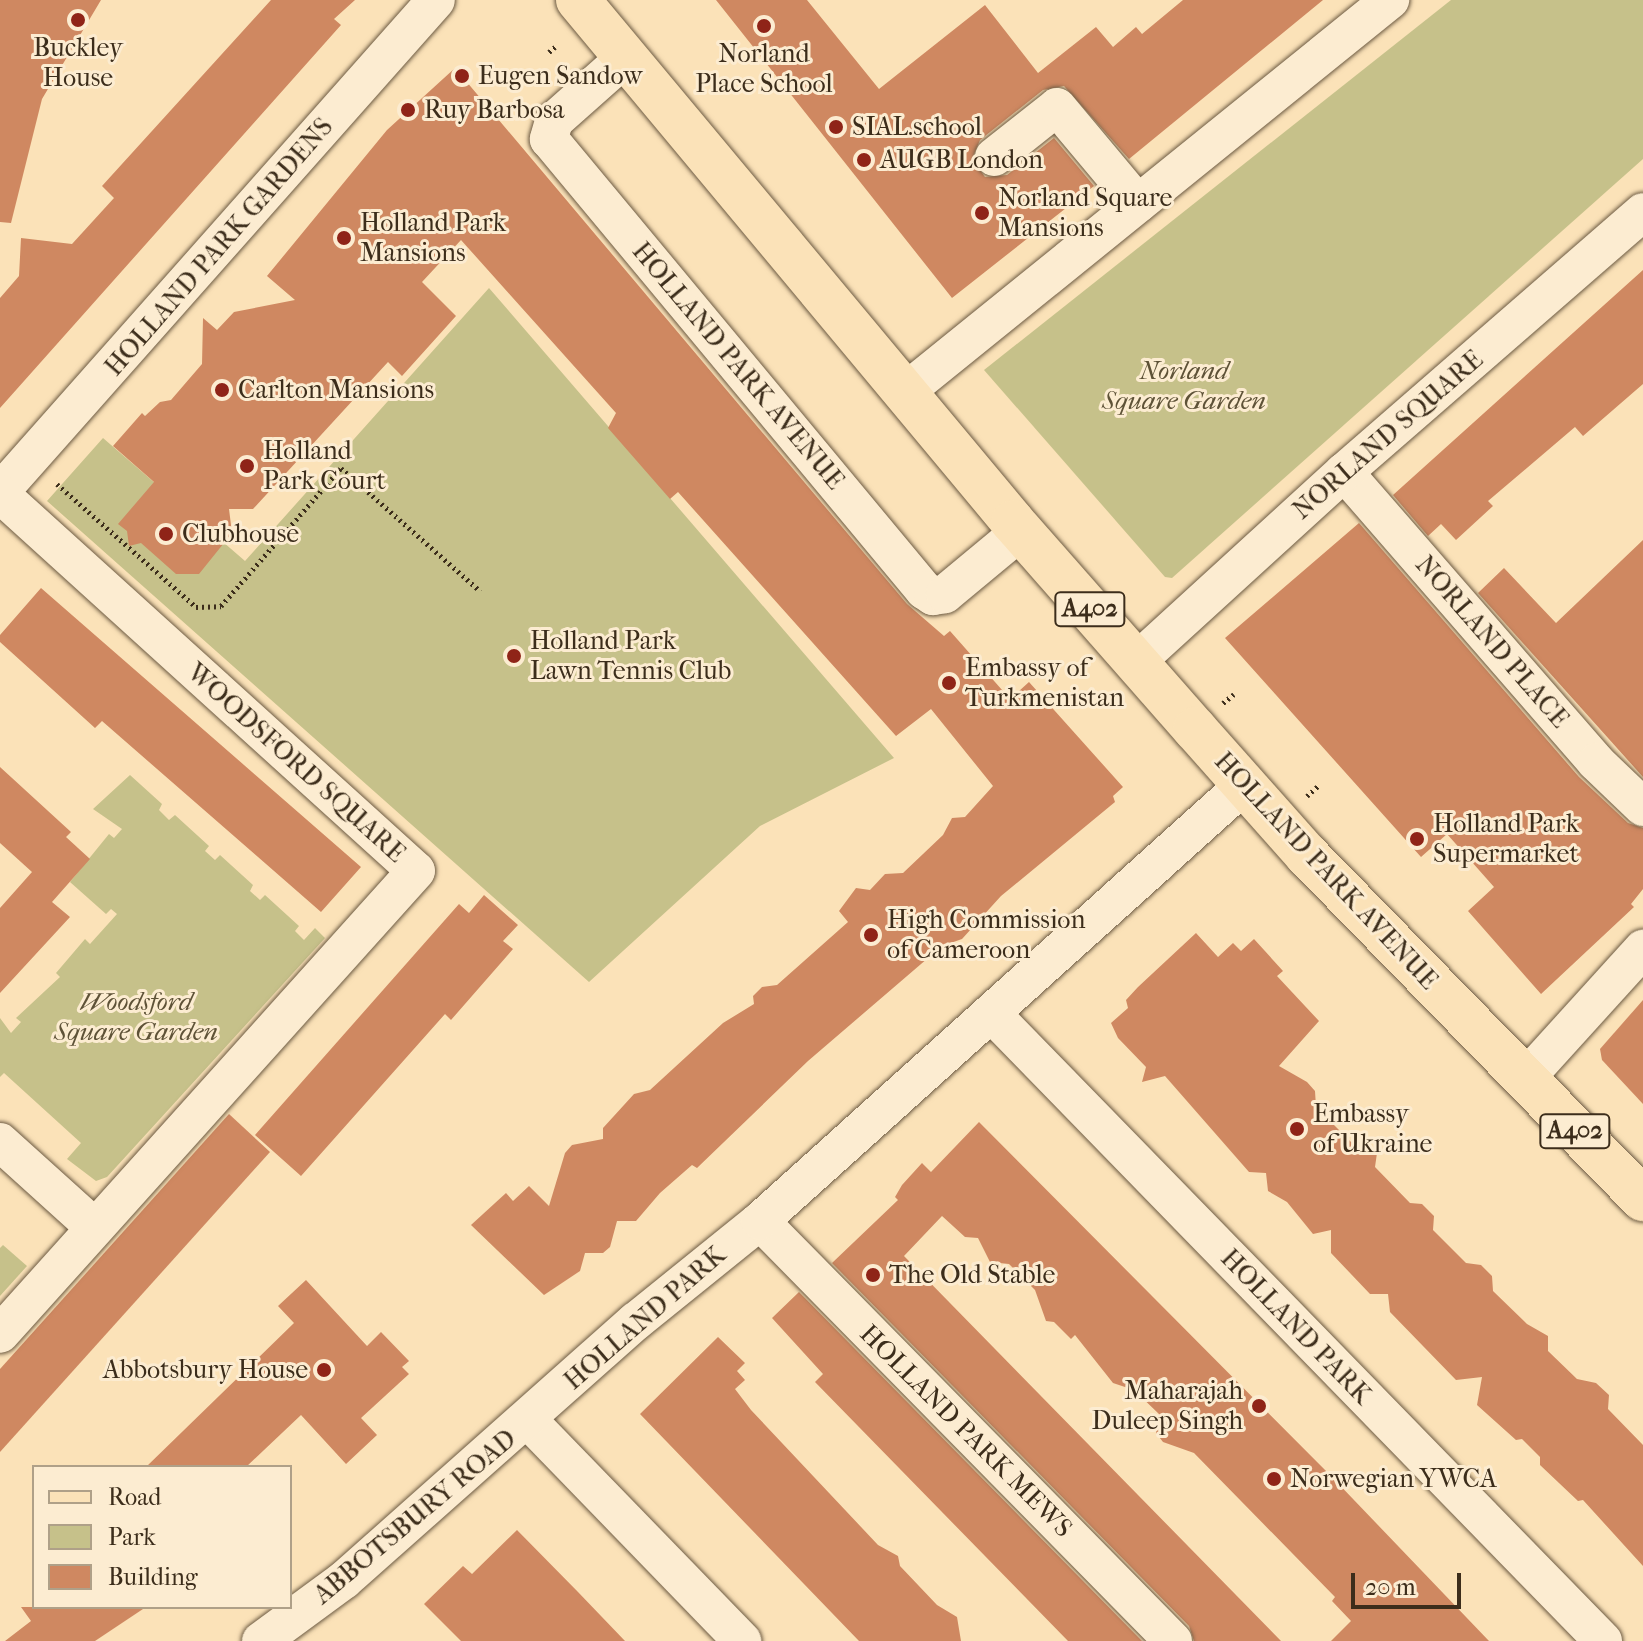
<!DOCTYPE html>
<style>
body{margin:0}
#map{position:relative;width:1643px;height:1641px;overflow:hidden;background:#fbe2b8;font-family:"IM FELL French Canon",serif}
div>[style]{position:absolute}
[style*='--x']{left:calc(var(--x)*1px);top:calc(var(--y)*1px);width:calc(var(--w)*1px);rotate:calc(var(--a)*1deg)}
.green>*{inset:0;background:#c6c18a}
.building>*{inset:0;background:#cf8861}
.path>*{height:5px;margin-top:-2.5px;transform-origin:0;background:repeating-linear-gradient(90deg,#3c2d1b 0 2px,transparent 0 6px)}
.roads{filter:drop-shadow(0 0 2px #6c5a42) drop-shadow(0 0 2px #6c5a42)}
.minor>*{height:38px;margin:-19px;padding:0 19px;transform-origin:19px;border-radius:19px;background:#fcecd1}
.major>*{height:44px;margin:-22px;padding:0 22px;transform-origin:22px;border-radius:22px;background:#fbe2b8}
.dots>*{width:22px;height:22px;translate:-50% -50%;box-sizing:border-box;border:4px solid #fcecd1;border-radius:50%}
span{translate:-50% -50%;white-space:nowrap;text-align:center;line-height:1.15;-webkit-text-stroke:6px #fcecd1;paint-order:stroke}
.shield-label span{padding:2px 6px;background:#fcecd1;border:2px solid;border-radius:6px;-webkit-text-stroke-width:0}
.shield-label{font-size:24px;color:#3c2d1b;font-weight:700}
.poi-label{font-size:26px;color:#3c2d1b}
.left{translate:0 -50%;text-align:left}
.right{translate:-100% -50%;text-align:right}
.street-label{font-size:26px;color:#3c2d1b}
.park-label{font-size:26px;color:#5e5237;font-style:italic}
.legend{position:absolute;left:32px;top:1465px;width:260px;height:144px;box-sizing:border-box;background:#fcecd1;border:2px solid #afa088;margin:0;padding:10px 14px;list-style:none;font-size:24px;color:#3c2d1b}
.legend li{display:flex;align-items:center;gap:16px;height:40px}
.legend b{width:40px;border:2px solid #afa088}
.scale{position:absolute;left:1351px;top:1573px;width:110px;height:36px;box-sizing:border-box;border:4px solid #3c2d1b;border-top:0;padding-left:10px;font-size:24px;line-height:28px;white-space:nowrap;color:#3c2d1b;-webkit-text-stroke:6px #fcecd1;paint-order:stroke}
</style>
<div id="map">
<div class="green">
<div style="clip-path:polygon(1451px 0,1643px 0,1643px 159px,1172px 578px,1165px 577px,984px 370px)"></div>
<div style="clip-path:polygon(489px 288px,894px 758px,760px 826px,589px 982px,47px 501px,103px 438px,245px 561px)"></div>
<div style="clip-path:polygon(130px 775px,162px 804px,159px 810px,169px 820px,175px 815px,209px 846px,205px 851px,215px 860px,220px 855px,253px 885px,250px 891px,260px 900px,265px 895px,299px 926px,295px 931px,304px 940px,315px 928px,325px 938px,107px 1177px,96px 1181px,67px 1159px,81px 1143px,4px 1073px,0 1077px,0 1018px,11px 1033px,21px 1022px,16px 1018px,60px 977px,56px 973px,85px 939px,90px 944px,117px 914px,111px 909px,106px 914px,70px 882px,109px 834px,114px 838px,122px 829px,93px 809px)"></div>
<div style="clip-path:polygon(3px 1245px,27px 1266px,0 1296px,0 1248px)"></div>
</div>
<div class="building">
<div style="clip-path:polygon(0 0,101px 0,42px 99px,11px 223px,0 222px)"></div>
<div style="clip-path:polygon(271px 0,355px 0,334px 19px,341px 25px,0 408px,0 298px,19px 276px,21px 238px,72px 244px,114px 198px,102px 186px)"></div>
<div style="clip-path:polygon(716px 0,807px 0,879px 89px,985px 5px,1038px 73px,1096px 27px,1113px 47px,1136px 27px,1142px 34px,1183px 0,1323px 0,1129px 159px,1064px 86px,1043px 90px,980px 140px,972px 159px,985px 177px,1007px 175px,1054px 138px,1094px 186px,952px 298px)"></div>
<div style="clip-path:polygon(455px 68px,907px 604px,944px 636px,950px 631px,1010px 699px,1029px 682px,1123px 787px,1113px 796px,1115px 802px,1001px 896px,962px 939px,942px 946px,808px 1061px,697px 1168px,692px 1165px,660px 1193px,636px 1221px,617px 1221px,610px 1247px,603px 1253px,585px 1253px,580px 1271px,544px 1295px,471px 1225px,506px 1193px,513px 1201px,529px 1186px,549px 1206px,565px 1153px,572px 1145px,603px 1139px,603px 1128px,634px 1094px,650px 1090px,723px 1023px,754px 1004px,753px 996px,762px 987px,777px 985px,848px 922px,839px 911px,856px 888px,870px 890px,885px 874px,903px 873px,943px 835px,952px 818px,965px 817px,993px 786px,931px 709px,896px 736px,678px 492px,670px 499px,608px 428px,616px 413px,461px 240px,422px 282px,456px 316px,402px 376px,388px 362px,253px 509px,229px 509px,232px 533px,199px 574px,176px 574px,141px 543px,129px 546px,127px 531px,118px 524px,154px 482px,113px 446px,142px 413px,145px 416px,160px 402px,171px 400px,202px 364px,203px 318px,217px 330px,234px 312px,295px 300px,267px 276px,387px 130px)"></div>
<div style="clip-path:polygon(1643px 270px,1643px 384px,1583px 436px,1575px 427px,1488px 501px,1493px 506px,1456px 540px,1441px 524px,1428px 536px,1393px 495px)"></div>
<div style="clip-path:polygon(1359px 523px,1579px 777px,1628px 823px,1643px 828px,1643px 889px,1631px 904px,1634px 907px,1541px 994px,1468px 911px,1494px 887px,1471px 861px,1447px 834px,1421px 857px,1225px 638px)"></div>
<div style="clip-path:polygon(1643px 540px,1643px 777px,1478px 593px,1504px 568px,1556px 623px)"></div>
<div style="clip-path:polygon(41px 588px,361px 867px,321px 912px,102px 721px,95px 728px,0 642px,0 635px)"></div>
<div style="clip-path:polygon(0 767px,71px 832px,66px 837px,90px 859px,52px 902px,70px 917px,0 993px,0 908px,32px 872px,0 843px)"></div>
<div style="clip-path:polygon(484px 895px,518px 925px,503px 941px,513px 949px,451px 1020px,445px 1014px,301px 1176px,255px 1135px,459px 904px,469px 913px)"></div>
<div style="clip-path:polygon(1196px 933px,1218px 957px,1233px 943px,1241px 951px,1254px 939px,1283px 971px,1277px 976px,1319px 1021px,1279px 1066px,1307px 1082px,1315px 1091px,1316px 1107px,1351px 1142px,1365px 1142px,1377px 1153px,1375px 1167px,1410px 1203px,1422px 1204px,1434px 1216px,1433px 1230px,1466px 1263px,1481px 1265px,1492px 1276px,1493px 1291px,1527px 1324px,1548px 1336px,1548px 1351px,1577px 1379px,1596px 1383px,1609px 1395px,1608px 1409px,1643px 1445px,1643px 1566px,1583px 1500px,1578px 1501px,1540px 1465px,1540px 1457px,1522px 1439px,1516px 1440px,1477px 1405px,1482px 1377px,1456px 1380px,1390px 1312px,1388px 1294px,1370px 1294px,1331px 1253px,1331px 1230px,1313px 1234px,1287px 1202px,1268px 1191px,1266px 1173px,1249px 1172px,1165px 1076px,1142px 1082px,1146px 1067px,1118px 1038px,1111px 1023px,1128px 1008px,1126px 1000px,1138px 987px)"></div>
<div style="clip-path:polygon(1643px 1000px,1643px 1104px,1602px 1060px,1600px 1049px)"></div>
<div style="clip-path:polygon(229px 1114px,270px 1152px,0 1452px,0 1369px)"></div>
<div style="clip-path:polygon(979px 1122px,1331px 1476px,1489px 1641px,1331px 1641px,1351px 1621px,1332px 1601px,1335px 1597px,1194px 1453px,1163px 1442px,1156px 1433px,1159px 1414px,1134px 1390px,1113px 1383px,1075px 1335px,1071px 1339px,1054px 1322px,1046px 1321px,1035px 1290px,1009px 1264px,990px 1262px,978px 1238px,965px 1237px,942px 1216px,904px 1256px,1281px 1641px,1194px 1641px,1189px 1626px,832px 1263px,898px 1200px,895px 1197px,902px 1185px,922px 1163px,931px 1172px)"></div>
<div style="clip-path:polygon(306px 1280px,367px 1346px,381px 1332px,409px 1361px,402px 1367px,409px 1374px,361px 1418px,377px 1435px,346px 1464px,301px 1415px,246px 1467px,146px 1467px,294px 1323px,278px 1306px)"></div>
<div style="clip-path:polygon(799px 1292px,1142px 1641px,1068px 1641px,815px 1382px,823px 1374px,772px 1318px)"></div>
<div style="clip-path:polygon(718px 1337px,745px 1363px,737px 1371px,745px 1380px,735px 1389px,751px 1410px,878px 1545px,898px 1556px,900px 1566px,937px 1605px,957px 1617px,961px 1641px,859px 1641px,640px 1414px)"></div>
<div style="clip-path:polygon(517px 1530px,578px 1592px,625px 1641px,461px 1641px,424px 1604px,463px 1566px,472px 1574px)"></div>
<div style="clip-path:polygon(21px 1607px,146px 1607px,95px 1641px,5px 1641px,31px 1621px)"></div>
</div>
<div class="path">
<div style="--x:549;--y:52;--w:8;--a:-40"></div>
<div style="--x:57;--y:484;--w:186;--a:41.5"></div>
<div style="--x:196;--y:607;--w:25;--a:-2"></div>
<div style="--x:221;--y:606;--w:183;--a:-49"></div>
<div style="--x:341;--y:468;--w:186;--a:41.5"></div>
<div style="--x:1223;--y:703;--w:14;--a:-39"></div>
<div style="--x:1307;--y:796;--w:15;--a:-42"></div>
</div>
<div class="roads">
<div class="minor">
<div style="--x:626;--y:57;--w:96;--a:138.4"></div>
<div style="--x:554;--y:121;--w:19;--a:106"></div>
<div style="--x:549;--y:139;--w:587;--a:50.26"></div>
<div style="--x:924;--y:590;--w:11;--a:34"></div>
<div style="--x:933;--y:596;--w:12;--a:-9"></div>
<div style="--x:945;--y:594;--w:99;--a:-39.7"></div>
<div style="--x:994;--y:157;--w:80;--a:-38.4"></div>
<div style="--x:1057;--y:107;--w:126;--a:50.1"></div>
<div style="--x:905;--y:392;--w:624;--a:-38.95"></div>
<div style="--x:1344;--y:472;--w:384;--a:49"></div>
<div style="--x:1596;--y:762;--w:65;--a:43.8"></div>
<div style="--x:0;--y:492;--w:657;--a:-48.45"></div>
<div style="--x:0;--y:494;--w:561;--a:42.18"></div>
<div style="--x:416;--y:871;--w:622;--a:131.94"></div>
<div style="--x:1136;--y:662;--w:282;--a:-42.4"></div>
<div style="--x:1344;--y:472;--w:396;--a:-41"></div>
<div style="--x:991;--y:1013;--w:877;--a:45.74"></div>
<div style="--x:1525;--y:1079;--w:176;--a:-47.8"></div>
<div style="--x:0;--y:1142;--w:127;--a:42.1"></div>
<div style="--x:760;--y:1221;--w:589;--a:45.48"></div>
<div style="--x:528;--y:1420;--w:308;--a:45.9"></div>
<div style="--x:261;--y:1641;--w:103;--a:-36.3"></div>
<div style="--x:344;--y:1580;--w:390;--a:-41.6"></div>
<div style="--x:636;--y:1321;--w:159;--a:-38.9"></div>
<div style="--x:760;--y:1221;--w:651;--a:-42.01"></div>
</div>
<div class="major">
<div style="--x:578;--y:0;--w:679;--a:50.19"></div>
<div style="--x:1013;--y:522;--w:276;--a:48.7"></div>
<div style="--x:1195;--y:729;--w:169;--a:48.4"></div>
<div style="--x:1307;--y:855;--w:481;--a:45.7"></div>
</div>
</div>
<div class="dots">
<div style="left:78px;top:20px;background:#8f2418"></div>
<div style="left:764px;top:26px;background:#8f2418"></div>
<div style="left:462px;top:76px;background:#8f2418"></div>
<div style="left:408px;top:110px;background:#8f2418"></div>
<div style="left:836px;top:127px;background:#8f2418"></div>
<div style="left:864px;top:160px;background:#8f2418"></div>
<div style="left:982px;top:213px;background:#8f2418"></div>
<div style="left:344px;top:238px;background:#8f2418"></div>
<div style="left:222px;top:390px;background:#8f2418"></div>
<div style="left:247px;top:466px;background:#8f2418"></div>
<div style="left:166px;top:534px;background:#8f2418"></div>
<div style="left:514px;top:656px;background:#8f2418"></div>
<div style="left:949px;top:683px;background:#8f2418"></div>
<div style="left:1417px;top:839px;background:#8f2418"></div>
<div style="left:871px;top:935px;background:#8f2418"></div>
<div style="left:1297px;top:1129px;background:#8f2418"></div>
<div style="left:873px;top:1275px;background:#8f2418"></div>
<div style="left:324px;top:1370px;background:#8f2418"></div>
<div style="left:1259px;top:1406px;background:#8f2418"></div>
<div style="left:1274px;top:1479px;background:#8f2418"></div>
</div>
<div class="shield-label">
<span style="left:1090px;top:609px">A402</span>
<span style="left:1575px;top:1131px">A402</span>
</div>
<div class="poi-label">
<span style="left:78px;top:63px">Buckley<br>House</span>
<span style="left:764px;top:69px">Norland<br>Place School</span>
<span class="left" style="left:478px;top:76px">Eugen Sandow</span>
<span class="left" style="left:424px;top:110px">Ruy Barbosa</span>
<span class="left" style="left:852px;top:127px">SIAL.school</span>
<span class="left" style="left:880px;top:160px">AUGB London</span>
<span class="left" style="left:998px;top:213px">Norland Square<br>Mansions</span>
<span class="left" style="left:360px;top:238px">Holland Park<br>Mansions</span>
<span class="left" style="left:238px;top:390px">Carlton Mansions</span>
<span class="left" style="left:263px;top:466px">Holland<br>Park Court</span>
<span class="left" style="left:182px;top:534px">Clubhouse</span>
<span class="left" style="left:530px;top:656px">Holland Park<br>Lawn Tennis Club</span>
<span class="left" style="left:965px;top:683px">Embassy of<br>Turkmenistan</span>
<span class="left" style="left:1433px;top:839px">Holland Park<br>Supermarket</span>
<span class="left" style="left:887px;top:935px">High Commission<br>of Cameroon</span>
<span class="left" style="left:1313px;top:1129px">Embassy<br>of Ukraine</span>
<span class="left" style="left:889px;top:1275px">The Old Stable</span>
<span class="right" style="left:308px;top:1370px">Abbotsbury House</span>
<span class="right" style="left:1243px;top:1406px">Maharajah<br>Duleep Singh</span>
<span class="left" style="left:1290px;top:1479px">Norwegian YWCA</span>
</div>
<div class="street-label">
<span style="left:219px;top:247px;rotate:-49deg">HOLLAND PARK GARDENS</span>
<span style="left:738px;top:366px;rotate:50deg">HOLLAND PARK AVENUE</span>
<span style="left:1388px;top:435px;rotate:-41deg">NORLAND SQUARE</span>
<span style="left:1492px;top:642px;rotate:49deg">NORLAND PLACE</span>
<span style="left:296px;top:763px;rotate:42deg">WOODSFORD SQUARE</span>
<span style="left:1326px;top:871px;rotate:47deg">HOLLAND PARK AVENUE</span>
<span style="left:645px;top:1318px;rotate:-41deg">HOLLAND PARK</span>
<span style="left:1296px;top:1327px;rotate:46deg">HOLLAND PARK</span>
<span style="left:966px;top:1431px;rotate:45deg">HOLLAND PARK MEWS</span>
<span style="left:415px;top:1517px;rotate:-40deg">ABBOTSBURY ROAD</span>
</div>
<div class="park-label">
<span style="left:1184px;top:386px">Norland<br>Square Garden</span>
<span style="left:136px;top:1017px">Woodsford<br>Square Garden</span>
</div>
<ul class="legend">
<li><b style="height:10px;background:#fbe2b8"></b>Road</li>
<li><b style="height:22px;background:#c6c18a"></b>Park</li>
<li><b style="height:22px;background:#cf8861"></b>Building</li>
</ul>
<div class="scale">20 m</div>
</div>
